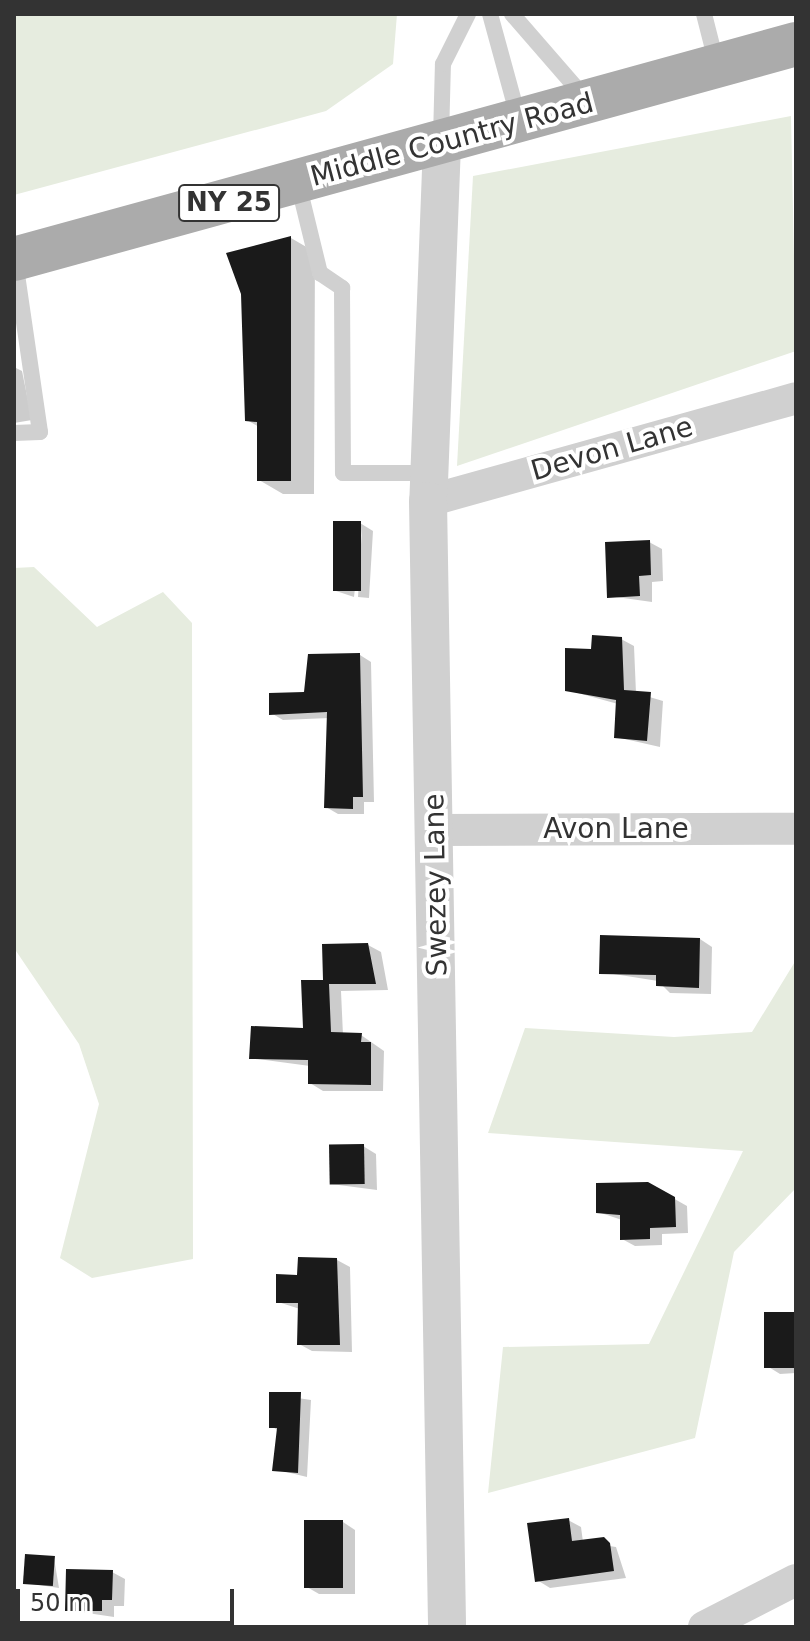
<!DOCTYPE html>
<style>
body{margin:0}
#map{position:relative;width:810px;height:1641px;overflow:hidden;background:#fff;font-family:"DejaVu Sans",sans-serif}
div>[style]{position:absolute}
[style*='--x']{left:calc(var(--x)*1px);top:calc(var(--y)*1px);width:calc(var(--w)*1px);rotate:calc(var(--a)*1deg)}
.green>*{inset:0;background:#e6ecdf}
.shadow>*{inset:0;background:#0003}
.building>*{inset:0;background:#1a1a1a;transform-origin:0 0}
.service>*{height:16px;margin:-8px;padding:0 8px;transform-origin:8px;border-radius:8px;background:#d0d0d0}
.minor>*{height:32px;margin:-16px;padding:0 16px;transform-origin:16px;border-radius:16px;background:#d0d0d0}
.tertiary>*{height:38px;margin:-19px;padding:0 19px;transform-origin:19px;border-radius:19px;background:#d0d0d0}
.primary>*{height:44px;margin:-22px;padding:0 22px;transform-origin:22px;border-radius:22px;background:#ababab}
span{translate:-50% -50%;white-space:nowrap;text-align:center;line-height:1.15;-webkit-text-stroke:8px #fff;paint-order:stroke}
.shield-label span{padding:2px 6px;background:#fff;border:2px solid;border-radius:6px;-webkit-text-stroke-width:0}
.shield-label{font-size:26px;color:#333;font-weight:700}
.street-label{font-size:28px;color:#333}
.frame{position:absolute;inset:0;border:16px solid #333;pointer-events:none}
.scale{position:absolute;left:16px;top:1589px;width:218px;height:36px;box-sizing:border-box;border:4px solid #333;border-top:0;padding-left:10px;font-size:24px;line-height:28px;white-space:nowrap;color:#333;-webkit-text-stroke:6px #fff;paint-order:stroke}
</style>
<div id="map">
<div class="green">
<div style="clip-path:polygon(14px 14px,397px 14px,393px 64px,326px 111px,14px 195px)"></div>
<div style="clip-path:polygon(791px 116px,796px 351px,457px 466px,473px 176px)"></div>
<div style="clip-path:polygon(34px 567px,97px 627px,163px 592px,192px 623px,193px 1259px,92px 1278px,60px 1258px,99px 1104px,79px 1044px,14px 948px,14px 568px)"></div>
<div style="clip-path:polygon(796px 960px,796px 1188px,734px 1252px,695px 1438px,488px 1493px,503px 1347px,649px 1344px,743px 1151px,488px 1133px,525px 1028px,674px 1037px,752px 1032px)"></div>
</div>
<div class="shadow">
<div style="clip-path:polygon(291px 238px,315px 252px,314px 494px,283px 494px,259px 480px,259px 427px,247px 420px,243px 294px,229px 254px)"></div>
<div style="clip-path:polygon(14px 367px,22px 371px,32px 420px,14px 423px)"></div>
<div style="clip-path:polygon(335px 523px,360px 523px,373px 531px,369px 598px,358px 597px,362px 527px,354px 597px,333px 590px)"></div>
<div style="clip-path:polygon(649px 542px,662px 549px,663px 581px,652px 582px,652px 602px,609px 596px)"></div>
<div style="clip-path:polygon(621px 639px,634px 646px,636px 693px,663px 701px,660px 747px,616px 737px,618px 704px,567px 690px)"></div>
<div style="clip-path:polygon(360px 655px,371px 662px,374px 802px,364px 802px,364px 814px,338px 814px,326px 807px,329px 718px,283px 720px,271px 713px)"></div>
<div style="clip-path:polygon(700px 939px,712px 947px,711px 994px,670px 993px,658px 981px,601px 972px)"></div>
<div style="clip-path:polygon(368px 945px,381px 952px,388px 990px,341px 991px,343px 1035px,361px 1035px,384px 1051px,383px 1091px,323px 1091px,310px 1083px,310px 1066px,251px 1058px,305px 1030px,325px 982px)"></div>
<div style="clip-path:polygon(363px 1146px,376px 1154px,377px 1190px,331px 1184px)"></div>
<div style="clip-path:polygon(648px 1184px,687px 1206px,688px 1233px,662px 1234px,662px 1245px,635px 1246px,622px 1239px,622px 1220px,598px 1212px)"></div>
<div style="clip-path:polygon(337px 1260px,350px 1267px,352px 1352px,312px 1351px,299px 1344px,300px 1309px,278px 1302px,299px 1277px)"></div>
<div style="clip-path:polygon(796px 1314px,796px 1373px,780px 1374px,767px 1366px)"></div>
<div style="clip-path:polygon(271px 1394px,311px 1400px,307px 1477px,274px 1469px,279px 1431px,271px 1426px)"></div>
<div style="clip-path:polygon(568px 1520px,581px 1527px,583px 1542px,616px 1547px,626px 1578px,550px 1588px,537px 1580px)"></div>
<div style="clip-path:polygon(343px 1522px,355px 1530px,355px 1594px,319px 1594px,307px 1587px)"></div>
<div style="clip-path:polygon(54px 1558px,59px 1588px,26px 1583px)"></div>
<div style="clip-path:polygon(112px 1572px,125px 1579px,124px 1606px,114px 1606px,114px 1617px,67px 1610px)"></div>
</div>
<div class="building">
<div style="clip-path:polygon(291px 236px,291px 481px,257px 481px,257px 422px,245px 421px,241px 294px,226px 253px)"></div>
<div style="left:333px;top:521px;width:28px;height:70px"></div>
<div style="clip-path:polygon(650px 540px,651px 575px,639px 576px,640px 596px,607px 598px,605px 542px)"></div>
<div style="clip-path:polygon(592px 635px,622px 637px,624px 690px,651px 692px,647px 741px,614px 738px,616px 700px,565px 691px,565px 648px,591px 649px)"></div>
<div style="clip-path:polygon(360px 653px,363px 797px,353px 797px,353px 809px,324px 808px,327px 712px,269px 715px,269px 693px,304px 692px,308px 654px)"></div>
<div style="clip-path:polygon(600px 935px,700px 938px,699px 988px,656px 986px,656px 975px,599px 974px)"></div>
<div style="clip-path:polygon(368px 943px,376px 984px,329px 984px,331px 1032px,362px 1033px,361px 1042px,371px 1042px,371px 1085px,308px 1084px,308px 1060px,249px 1059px,251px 1026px,303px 1028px,301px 980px,323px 980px,322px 944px)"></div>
<div style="left:364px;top:1144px;width:40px;height:35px;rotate:89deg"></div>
<div style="clip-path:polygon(648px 1182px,675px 1197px,676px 1227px,650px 1228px,650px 1239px,620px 1240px,620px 1215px,596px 1213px,596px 1183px)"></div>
<div style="clip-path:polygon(298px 1257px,337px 1258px,340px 1345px,297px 1345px,298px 1303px,276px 1303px,276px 1274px,297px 1275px)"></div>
<div style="left:764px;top:1312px;width:32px;height:56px"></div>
<div style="clip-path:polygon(269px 1392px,301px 1392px,298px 1473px,272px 1471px,277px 1428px,269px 1428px)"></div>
<div style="clip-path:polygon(569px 1518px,572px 1541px,604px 1537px,610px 1543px,614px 1571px,535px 1582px,527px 1523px)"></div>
<div style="left:304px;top:1520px;width:39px;height:68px"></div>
<div style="left:25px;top:1554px;width:30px;height:30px;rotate:4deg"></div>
<div style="clip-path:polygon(66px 1569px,113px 1570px,112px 1600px,102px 1600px,102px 1611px,65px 1611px)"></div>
</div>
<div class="service">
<div style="--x:490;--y:14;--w:110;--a:74.7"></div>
<div style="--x:512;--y:14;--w:111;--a:49"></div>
<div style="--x:704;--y:14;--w:53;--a:75.7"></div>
<div style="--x:441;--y:138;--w:74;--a:-88.5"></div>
<div style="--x:443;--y:64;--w:56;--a:-63.4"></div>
<div style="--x:298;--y:183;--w:93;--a:76.3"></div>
<div style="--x:320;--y:273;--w:27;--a:34"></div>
<div style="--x:342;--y:288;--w:185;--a:89.7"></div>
<div style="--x:343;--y:473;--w:87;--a:0"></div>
<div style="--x:14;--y:433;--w:26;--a:-2"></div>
<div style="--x:40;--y:432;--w:174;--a:-98.3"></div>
</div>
<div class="minor">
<div style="--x:428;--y:501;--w:382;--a:-15.6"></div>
<div style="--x:435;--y:830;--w:361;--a:-0.2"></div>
<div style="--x:704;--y:1627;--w:103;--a:-27.1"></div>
</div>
<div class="tertiary">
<div style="--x:442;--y:144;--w:357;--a:92.2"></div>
<div style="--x:428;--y:501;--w:1126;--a:89.03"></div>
</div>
<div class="primary">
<div style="--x:14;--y:259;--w:811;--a:-15.37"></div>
</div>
<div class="shield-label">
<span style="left:229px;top:203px">NY 25</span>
</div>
<div class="street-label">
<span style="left:452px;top:140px;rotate:-15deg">Middle Country Road</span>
<span style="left:612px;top:449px;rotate:-16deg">Devon Lane</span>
<span style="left:616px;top:829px">Avon Lane</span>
<span style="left:436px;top:885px;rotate:-91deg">Swezey Lane</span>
</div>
<div class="frame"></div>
<div class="scale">50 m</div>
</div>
